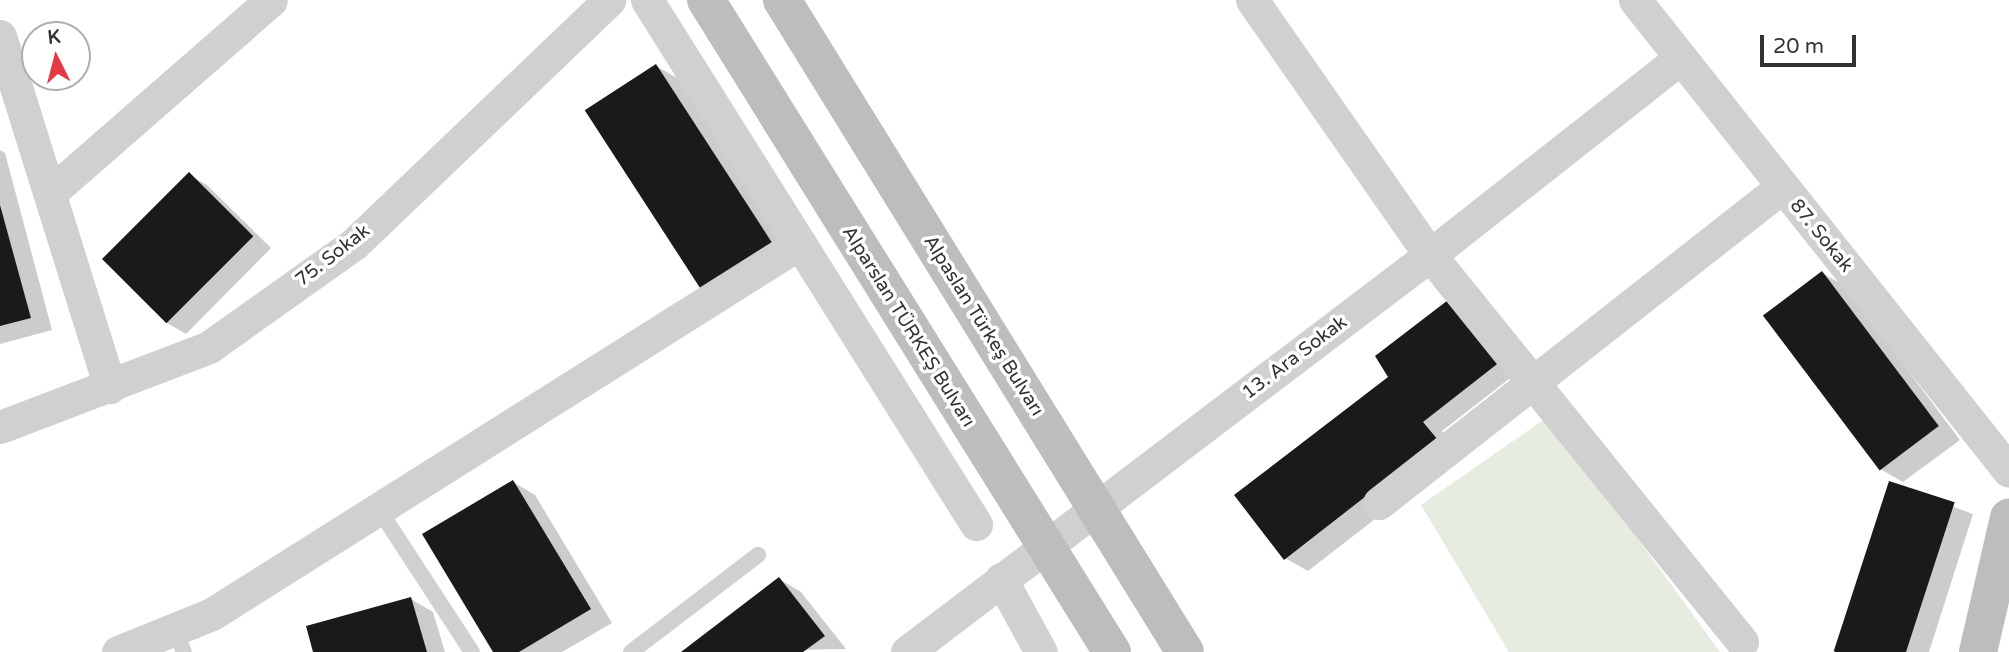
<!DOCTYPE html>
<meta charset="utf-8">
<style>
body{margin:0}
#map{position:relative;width:2009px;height:652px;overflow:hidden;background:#fff;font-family:"Varela Round",sans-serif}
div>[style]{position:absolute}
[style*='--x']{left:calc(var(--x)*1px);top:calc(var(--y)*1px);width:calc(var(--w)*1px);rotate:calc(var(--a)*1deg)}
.green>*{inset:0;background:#e6ecdf}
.shadow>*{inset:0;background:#0003}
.building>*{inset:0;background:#1a1a1a;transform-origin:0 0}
.service>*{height:16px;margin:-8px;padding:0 8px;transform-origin:8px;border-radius:8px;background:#d0d0d0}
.minor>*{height:33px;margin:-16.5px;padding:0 16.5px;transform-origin:16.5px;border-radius:16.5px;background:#d0d0d0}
.secondary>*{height:38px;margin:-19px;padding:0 19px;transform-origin:19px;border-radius:19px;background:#bdbdbd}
span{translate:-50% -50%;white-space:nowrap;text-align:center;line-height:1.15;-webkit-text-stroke:7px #fff;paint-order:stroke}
.street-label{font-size:19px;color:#333}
.north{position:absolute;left:21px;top:21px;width:70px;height:70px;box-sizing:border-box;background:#fff;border:2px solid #adadad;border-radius:50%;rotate:354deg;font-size:19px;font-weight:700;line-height:28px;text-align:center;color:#333}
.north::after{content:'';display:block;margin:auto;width:24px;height:32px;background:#e63946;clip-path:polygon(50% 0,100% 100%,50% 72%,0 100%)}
.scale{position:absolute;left:1760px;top:35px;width:96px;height:32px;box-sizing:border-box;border:4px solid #333;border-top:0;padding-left:9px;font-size:21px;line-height:24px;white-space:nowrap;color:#333;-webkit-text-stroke:5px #fff;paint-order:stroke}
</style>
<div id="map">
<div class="green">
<div style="clip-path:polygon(1549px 416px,1720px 652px,1509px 652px,1421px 505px)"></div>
</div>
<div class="shadow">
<div style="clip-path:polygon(656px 66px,679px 79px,793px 257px,724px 300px)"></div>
<div style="clip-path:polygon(0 150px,5px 153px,52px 330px,0 344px)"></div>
<div style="clip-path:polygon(189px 175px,207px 185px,271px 248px,186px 334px,167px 323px)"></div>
<div style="clip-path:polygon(1822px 273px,1845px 286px,1960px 440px,1903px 482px,1880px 469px)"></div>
<div style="clip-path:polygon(1452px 299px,1518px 372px,1442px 431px,1459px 454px,1308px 571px,1285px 558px)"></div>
<div style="clip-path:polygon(513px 482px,535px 495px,612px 623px,562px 652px,495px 652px)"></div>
<div style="clip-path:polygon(1890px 483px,1973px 514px,1929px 652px,1836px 652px)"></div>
<div style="clip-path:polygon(779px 579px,801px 592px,846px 649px,684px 652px)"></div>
<div style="clip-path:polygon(411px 599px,433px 612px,445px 652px,315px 652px)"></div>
</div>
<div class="building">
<div style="left:656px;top:64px;width:213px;height:85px;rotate:57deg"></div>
<div style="left:189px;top:172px;width:91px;height:123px;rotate:45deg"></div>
<div style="clip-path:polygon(0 205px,31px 318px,0 326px)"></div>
<div style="left:1822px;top:271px;width:194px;height:74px;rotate:53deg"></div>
<div style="clip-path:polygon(1452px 297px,1501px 361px,1423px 422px,1438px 440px,1284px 560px,1234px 495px,1388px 377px,1375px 356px)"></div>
<div style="clip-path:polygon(513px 480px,591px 609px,519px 652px,493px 652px,422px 534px)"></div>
<div style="left:1889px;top:481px;width:69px;height:179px;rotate:18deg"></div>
<div style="clip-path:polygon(779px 577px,825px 636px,803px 652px,681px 652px)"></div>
<div style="clip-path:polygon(411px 597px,427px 652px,313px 652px,306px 626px)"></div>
</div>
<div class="service">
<div style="--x:378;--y:508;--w:172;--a:56.9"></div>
<div style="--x:175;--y:629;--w:25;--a:69"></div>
<div style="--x:631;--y:652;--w:160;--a:-37.4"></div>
</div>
<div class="minor">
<div style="--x:647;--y:0;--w:619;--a:57.88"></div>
<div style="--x:1252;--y:0;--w:311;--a:55.1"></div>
<div style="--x:1430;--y:255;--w:497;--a:51.1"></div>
<div style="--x:1635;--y:0;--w:601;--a:51.55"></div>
<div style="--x:0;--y:36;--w:368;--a:72.6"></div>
<div style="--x:50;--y:193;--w:293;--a:-41.1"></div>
<div style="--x:0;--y:427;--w:224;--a:-20.9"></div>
<div style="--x:209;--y:347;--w:178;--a:-35.4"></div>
<div style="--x:354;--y:244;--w:353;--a:-43.7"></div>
<div style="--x:1379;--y:503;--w:512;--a:-38.1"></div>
<div style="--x:1001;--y:579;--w:83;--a:61.3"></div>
<div style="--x:118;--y:652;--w:101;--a:-22"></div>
<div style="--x:212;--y:614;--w:695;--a:-32.25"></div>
<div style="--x:907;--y:652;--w:657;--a:-37.2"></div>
<div style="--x:1430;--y:255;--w:317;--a:-38.2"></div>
</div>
<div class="secondary">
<div style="--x:706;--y:0;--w:768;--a:58.09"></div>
<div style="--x:782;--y:0;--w:766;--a:58.28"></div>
<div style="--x:1978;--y:652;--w:138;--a:-77"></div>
</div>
<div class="street-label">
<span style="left:1821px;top:236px;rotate:51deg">87. Sokak</span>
<span style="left:333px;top:256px;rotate:-38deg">75. Sokak</span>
<span style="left:983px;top:326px;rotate:58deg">Alpaslan Türkeş Bulvarı</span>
<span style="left:908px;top:327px;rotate:58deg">Alparslan TÜRKEŞ Bulvarı</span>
<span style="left:1295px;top:358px;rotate:-37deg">13. Ara Sokak</span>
</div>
<div class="north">K</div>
<div class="scale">20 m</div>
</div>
